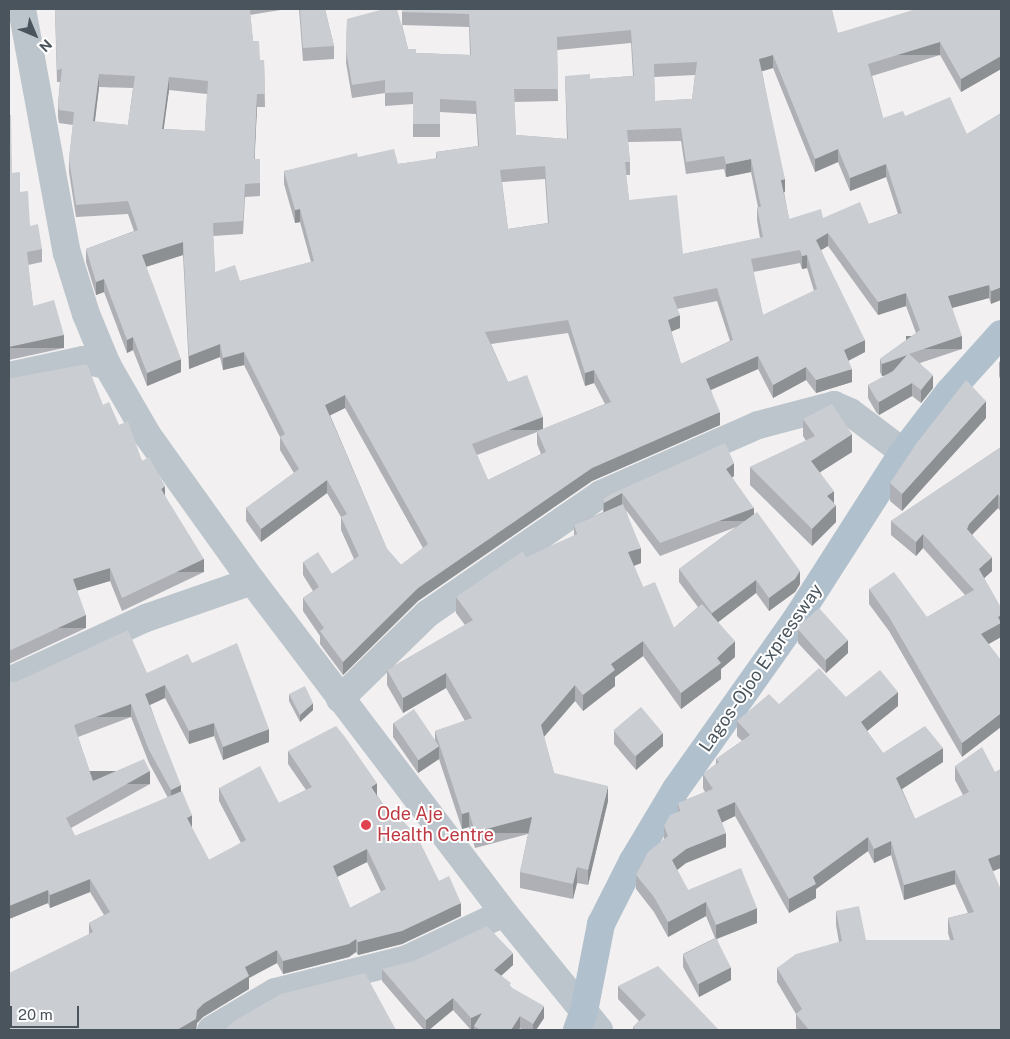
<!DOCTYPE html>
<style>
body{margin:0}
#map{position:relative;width:1010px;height:1039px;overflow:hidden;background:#f2f0f0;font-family:"Public Sans",sans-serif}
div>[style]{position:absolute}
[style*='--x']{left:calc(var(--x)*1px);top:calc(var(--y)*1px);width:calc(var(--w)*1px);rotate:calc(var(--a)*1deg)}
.minor>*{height:28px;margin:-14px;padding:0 14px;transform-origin:14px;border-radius:14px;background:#bcc5cc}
.major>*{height:28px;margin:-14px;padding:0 14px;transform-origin:14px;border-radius:14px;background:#b1c0cd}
.wall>*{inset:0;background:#aeb0b5}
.shaded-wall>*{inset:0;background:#8d9093;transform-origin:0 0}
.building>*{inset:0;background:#cacdd2;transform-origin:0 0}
.dots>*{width:14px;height:14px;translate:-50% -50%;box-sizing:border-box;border:2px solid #fff;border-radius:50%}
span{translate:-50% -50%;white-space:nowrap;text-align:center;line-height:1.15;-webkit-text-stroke:4px #fff;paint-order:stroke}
.street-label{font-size:18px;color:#49545c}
.health-label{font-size:18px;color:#be3a42}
.left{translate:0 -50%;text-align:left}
.frame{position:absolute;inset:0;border:10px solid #49545c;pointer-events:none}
.north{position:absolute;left:10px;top:10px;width:50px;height:50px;-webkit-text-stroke:4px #fff;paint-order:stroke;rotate:135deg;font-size:14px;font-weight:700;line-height:20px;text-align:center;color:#49545c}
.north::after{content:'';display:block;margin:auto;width:18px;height:22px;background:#49545c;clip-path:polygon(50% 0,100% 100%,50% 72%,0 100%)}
.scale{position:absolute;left:10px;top:1006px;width:69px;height:22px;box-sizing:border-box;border:2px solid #49545c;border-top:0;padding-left:6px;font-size:15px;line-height:18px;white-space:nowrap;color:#49545c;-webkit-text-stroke:4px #fff;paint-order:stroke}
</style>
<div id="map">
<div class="minor">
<div style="--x:22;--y:9;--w:248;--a:79.6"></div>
<div style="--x:67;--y:253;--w:64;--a:72.7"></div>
<div style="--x:86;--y:314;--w:55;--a:67.6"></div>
<div style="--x:107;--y:365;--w:82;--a:60"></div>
<div style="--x:148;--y:436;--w:178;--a:54.4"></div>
<div style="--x:252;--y:581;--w:417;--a:52.8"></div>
<div style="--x:504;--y:913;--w:151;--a:50.9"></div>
<div style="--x:9;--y:376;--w:76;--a:-12.2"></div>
<div style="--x:83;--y:360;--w:25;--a:12"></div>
<div style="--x:9;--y:681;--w:151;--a:-24.7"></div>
<div style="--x:146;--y:618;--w:112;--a:-19.2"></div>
<div style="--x:340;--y:699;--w:122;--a:-44.3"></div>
<div style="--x:427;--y:614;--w:211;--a:-34.6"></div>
<div style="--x:601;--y:494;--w:171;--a:-23.7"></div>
<div style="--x:758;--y:425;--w:79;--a:-14.7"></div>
<div style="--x:834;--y:405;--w:17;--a:24"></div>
<div style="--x:850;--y:412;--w:66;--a:37"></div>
<div style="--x:211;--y:1030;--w:74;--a:-30.7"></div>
<div style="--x:275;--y:992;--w:136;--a:-14"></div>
<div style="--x:407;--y:959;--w:107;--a:-25.4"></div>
</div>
<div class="major">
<div style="--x:577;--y:1030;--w:20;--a:-70"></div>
<div style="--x:584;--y:1011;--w:89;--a:-78.9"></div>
<div style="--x:601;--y:924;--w:71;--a:-63.1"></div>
<div style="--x:633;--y:861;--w:84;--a:-59.2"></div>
<div style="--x:676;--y:789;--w:209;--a:-54.7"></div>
<div style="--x:797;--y:618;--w:197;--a:-57.4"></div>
<div style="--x:903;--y:452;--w:76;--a:-52.5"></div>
<div style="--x:949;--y:392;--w:78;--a:-48.1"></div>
</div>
<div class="wall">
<div style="clip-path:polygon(evenodd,55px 9px,287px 9px,250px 15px,253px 41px,260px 60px,264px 60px,265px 107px,257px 107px,254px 159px,260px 183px,260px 196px,245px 197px,243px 234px,213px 236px,215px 272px,240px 281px,311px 262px,300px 222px,295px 223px,284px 184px,284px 171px,358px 157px,398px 164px,436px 159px,436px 152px,478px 146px,476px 114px,440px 112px,440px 137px,413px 137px,413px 104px,385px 106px,385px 93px,352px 98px,346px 63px,347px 19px,402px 25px,402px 9px,838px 33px,1001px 9px,1001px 69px,961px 92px,940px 55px,872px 76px,883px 118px,905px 116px,967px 134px,1001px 113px,991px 304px,989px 298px,952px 308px,962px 349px,920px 363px,933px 388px,921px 403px,912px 396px,879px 415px,876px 412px,868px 398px,868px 385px,885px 376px,882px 376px,880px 372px,880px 359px,916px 333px,906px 306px,878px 315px,828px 246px,821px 250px,865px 352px,848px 361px,852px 382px,816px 393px,806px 380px,773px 398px,758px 369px,711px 390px,720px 425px,592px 481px,418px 601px,343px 675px,320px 644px,320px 636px,303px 611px,303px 598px,313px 591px,303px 575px,303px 562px,332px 574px,354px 559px,341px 530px,341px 517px,327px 493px,261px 542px,246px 521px,246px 508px,294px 473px,280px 450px,280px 437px,244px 365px,223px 370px,220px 357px,189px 369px,183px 255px,146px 267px,181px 372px,147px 386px,133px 350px,127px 353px,104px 292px,96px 295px,86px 262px,86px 249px,134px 231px,128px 214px,76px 217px,69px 172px,69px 159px,73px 125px,59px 123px,58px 117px,58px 104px,60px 82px,57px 82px,55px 9px,402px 25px,469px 27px,470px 55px,416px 53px,408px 49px,402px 25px,55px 9px,631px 43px,633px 76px,590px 79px,565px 76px,567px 139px,516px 135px,514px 102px,558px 101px,557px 50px,631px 43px,55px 9px,773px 68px,815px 172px,838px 162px,850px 191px,886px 177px,898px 214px,869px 224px,823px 218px,789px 219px,784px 192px,785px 192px,762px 71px,773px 68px,55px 9px,695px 75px,692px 99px,655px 101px,654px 77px,695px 75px,55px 9px,99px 87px,133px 88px,128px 125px,95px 122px,99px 87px,55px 9px,169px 90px,207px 94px,205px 131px,163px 129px,169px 90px,55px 9px,681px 141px,686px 174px,724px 169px,726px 177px,751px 172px,758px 207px,757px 207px,757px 220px,760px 238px,683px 254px,629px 200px,626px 175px,630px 175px,630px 162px,628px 142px,681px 141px,55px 9px,545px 179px,548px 223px,508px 229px,502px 182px,545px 179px,55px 9px,800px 263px,802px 269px,807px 268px,814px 291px,763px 315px,753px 272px,800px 263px,55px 9px,717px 301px,730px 341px,681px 364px,671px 331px,680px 328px,677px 309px,717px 301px,55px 9px,568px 333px,585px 386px,594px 383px,605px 404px,543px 429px,508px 382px,491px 344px,568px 333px,55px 9px,345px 408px,423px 548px,401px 565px,387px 549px,330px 415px,345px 408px,55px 9px,537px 432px,537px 444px,541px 454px,488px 480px,477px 455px,537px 432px)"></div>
<div style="clip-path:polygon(299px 9px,325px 9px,334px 46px,334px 59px,303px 61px)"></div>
<div style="clip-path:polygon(9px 115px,12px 173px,20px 192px,30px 226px,42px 249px,42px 262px,28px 265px,33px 306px,64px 348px,9px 360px)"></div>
<div style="clip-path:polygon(1001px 361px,1001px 381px,999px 376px,999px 362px)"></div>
<div style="clip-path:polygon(9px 377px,103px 405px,119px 425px,165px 496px,204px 572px,122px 611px,110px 581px,77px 590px,86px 628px,9px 664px)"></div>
<div style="clip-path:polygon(986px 418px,902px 511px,890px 501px,890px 483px)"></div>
<div style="clip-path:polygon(803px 419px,852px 452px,820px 472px,834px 503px,836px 522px,812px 546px,750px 485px,750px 467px,806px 441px,803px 436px)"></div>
<div style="clip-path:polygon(1001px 447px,1001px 512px,998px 508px,972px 534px,992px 571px,984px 578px,1001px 608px,1001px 637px,989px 644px,962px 757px,889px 631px,869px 604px,869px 589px,927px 617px,965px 595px,923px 548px,916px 556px,891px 535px,891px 521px)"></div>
<div style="clip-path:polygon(evenodd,734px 476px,732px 477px,754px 515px,800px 584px,795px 592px,769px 611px,756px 593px,718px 622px,735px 657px,721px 669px,721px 679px,681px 709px,643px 656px,615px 677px,615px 686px,583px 711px,575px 701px,544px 737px,554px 773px,608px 801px,588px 885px,577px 883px,573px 899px,520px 888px,520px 872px,528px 834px,475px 848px,469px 827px,462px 829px,439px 759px,418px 773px,393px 737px,393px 723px,435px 740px,435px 731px,465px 721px,446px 688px,403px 713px,387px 685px,387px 670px,465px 625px,456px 613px,456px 597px,526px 557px,574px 536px,574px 525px,603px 512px,603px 499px,609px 495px,734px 476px,626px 510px,660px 556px,736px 527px,679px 569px,679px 582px,698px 607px,674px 628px,643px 587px,634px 566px,641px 563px,626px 510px)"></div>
<div style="clip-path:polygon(798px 630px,848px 653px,826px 673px,798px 643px)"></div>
<div style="clip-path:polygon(evenodd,192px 663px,269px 742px,223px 760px,214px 736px,189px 744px,165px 698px,150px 705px,181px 792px,192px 828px,209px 860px,241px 843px,219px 801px,219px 788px,279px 803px,306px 790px,288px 764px,288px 751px,377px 795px,392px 818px,439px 881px,461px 916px,402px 944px,358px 955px,356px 952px,349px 957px,283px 974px,277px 963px,249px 978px,249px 989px,203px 1017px,197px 1023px,196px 1030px,9px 1030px,89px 934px,89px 923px,104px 915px,90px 892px,50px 908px,48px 903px,9px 919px,9px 682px,16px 682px,147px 673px,192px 663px,131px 717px,149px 763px,168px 798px,75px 836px,71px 828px,150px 784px,93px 781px,78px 737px,131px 717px,192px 663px,367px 862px,381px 892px,350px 908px,337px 877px,367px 862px)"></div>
<div style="clip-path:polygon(289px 694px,313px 710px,300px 722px,289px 701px)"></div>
<div style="clip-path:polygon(846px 697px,898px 706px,867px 731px,883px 753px,943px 762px,902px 789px,915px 819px,963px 795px,955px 780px,955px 766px,995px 772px,1001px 769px,1001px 868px,993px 871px,1001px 1030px,798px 1030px,796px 1028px,796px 1014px,777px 982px,777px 968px,839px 942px,836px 925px,836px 911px,866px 940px,950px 940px,948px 933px,948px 918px,968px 913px,955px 884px,904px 900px,891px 855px,874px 863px,868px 851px,816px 889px,816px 898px,789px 913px,735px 816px,722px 822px,726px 847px,686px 863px,677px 870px,688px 890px,757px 923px,717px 939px,731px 980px,699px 997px,683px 967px,683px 954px,715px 938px,706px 916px,668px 937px,654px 912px,636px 889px,636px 875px,664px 839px,664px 826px,678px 812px,678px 803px,705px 792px,703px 788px,703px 774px,716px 764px,716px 759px,742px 741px,737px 736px,737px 721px,779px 704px)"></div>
<div style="clip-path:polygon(614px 731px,663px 746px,636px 770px,614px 744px)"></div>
<div style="clip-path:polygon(513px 965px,501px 976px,511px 987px,544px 1018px,536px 1030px,523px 1030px,520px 1028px,518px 1030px,474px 1030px,474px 1029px,471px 1030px,453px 1010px,429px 1030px,424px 1030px,382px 981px,382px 969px)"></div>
<div style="clip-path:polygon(618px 986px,719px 1030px,633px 1030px,633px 1027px,639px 1021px,618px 999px)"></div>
</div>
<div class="shaded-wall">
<div style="left:940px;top:42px;width:13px;height:75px;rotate:90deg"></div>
<div style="clip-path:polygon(773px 55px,773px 68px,759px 72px,759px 59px)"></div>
<div style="clip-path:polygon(1001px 56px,1001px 69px,961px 92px,961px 79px)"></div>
<div style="clip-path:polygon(99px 74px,99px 87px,93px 134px,93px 121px)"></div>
<div style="clip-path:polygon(169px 77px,169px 90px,162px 142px,162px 129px)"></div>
<div style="clip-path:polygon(257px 94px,257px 107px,254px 172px,254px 159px)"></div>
<div style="clip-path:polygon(838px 149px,838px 162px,815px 172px,815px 159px)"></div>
<div style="clip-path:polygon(751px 159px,751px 172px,726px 177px,726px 164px)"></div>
<div style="clip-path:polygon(886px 164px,886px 177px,850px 191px,850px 178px)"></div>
<div style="clip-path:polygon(785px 179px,785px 192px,781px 193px,781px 180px)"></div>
<div style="clip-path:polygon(300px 209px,300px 222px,295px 223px,295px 210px)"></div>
<div style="clip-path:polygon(828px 233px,828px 246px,816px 253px,816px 240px)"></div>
<div style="clip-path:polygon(183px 242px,183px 255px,142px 268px,142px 255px)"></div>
<div style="clip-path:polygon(807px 255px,807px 268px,802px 269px,802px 256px)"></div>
<div style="clip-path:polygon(104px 279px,104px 292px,96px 295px,96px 282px)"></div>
<div style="clip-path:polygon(989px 285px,989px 298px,948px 309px,948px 296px)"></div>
<div style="clip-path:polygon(1001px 287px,1001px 300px,991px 304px,991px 291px)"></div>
<div style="clip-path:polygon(906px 293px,906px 306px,878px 315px,878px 302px)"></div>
<div style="clip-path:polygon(680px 315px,680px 328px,668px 333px,668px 320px)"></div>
<div style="left:64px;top:335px;width:13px;height:56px;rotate:90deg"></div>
<div style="left:962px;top:336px;width:13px;height:56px;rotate:90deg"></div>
<div style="clip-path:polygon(133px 337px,133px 350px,127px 353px,127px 340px)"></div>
<div style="clip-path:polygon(865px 340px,865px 352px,844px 363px,844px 350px)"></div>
<div style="clip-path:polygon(220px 344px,220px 357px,189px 369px,189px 356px)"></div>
<div style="clip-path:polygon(244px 352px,244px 365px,223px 370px,223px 358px)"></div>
<div style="clip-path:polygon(907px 355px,907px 368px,882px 376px,882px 364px)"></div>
<div style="clip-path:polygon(758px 356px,758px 369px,706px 392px,706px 379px)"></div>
<div style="clip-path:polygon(181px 359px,181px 372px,147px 386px,147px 373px)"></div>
<div style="clip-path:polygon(806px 367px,806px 380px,773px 398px,773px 385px)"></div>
<div style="clip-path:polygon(852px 369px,852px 382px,816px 393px,816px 380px)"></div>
<div style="clip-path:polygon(594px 370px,594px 383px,585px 386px,585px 373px)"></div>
<div style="clip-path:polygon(933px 375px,933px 388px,921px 403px,921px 390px)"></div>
<div style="clip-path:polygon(912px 383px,912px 396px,879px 415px,879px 402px)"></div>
<div style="clip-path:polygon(345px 395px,345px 408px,325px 418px,325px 405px)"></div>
<div style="clip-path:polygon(986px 401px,986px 418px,902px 511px,902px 494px)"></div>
<div style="clip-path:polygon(720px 412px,720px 425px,592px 481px,418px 601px,343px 675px,343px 662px,418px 588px,592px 468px)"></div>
<div style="left:543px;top:417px;width:13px;height:76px;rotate:90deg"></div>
<div style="clip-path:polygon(852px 434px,852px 452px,811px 478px,811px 461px)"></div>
<div style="clip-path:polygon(734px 463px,734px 476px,726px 482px,726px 469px)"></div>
<div style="clip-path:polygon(327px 480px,327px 493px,261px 542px,261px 529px)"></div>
<div style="clip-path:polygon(165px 486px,165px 499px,161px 489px)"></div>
<div style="clip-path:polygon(834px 491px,834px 507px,836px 505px,836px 522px,812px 546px,812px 529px,827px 496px)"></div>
<div style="clip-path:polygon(622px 493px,622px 506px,604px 516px,604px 503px)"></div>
<div style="clip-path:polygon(998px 494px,998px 508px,969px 538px,967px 529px,969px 524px)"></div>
<div style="left:754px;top:508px;width:13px;height:100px;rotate:90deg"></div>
<div style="clip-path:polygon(923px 534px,923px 548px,916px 556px,916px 542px)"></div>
<div style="clip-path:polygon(641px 548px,641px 563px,628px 568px,628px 552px)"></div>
<div style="clip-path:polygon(992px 557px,992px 571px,979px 583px,979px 569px)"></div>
<div style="left:204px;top:559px;width:13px;height:91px;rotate:90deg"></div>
<div style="clip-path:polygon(110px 568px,110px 581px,73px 592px,73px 579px)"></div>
<div style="clip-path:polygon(800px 571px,800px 584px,795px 592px,769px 611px,769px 598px)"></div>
<div style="clip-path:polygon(756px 580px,756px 593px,712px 627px,712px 613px)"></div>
<div style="left:86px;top:615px;width:13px;height:85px;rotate:90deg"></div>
<div style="clip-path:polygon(1001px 615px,1001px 637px,981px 648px,981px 634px,998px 617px)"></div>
<div style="clip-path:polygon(848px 640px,848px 653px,826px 673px,826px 660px)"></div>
<div style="clip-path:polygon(643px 641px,643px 656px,615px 677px,615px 686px,583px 711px,583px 695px,611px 664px)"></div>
<div style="clip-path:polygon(735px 641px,735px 657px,721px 669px,721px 679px,681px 709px,681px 693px,717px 658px)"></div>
<div style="clip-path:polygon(446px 673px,446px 688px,403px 713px,403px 698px)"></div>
<div style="clip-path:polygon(165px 685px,165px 698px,145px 707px,145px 694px)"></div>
<div style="clip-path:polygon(575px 685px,575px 701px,541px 740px,541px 725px)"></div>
<div style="clip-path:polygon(898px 692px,898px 706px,861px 736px,861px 722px)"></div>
<div style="clip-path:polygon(313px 703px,313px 710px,300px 722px,300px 715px)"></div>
<div style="left:131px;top:704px;width:13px;height:61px;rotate:90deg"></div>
<div style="clip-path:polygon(1001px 713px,1001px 727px,962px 757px,962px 743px)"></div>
<div style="clip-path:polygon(214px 723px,214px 736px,189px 744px,189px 731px)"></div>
<div style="clip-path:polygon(269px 729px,269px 742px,223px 760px,223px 747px)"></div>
<div style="clip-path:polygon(663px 733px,663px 746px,636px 770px,636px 756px)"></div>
<div style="clip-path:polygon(439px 746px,439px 759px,418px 773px,418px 760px)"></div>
<div style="clip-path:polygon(943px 748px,943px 762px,896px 793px,896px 778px)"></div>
<div style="left:150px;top:771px;width:13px;height:96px;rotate:90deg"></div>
<div style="clip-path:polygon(377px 783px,377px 796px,371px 787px)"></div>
<div style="clip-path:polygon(181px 785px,181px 798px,171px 803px,171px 790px)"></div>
<div style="clip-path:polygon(608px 786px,608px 801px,588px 885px,588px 870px)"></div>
<div style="clip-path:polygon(735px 802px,735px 816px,717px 825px,717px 810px)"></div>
<div style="clip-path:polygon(469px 812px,469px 827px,462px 829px,462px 814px)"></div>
<div style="clip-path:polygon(192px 815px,192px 828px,187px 818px)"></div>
<div style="left:532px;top:817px;width:16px;height:59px;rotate:90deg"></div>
<div style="clip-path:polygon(726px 833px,726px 847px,686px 863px,672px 874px,672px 860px,686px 849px)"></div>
<div style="clip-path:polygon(868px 837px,868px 851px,816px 889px,816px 898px,789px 913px,789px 899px,813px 877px)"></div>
<div style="clip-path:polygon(891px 841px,891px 855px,874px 863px,874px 849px)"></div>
<div style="clip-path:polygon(367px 849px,367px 862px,333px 879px,333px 866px)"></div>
<div style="clip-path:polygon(1001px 854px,1001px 868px,988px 873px,988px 859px)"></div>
<div style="clip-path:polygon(577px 867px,577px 883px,573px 899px,573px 884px)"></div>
<div style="clip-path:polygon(955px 870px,955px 884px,904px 900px,904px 885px)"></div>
<div style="clip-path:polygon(90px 879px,90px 892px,50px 908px,50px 895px)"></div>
<div style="clip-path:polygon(48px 890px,48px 903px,9px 919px,9px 906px)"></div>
<div style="clip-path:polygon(706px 902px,706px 916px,668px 937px,668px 922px)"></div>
<div style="clip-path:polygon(461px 903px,461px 916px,402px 944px,358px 955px,358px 942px)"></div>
<div style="clip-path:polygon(757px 908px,757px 923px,716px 939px,716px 925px)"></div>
<div style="clip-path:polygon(356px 939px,356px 952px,349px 957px,283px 974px,283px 961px)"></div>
<div style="clip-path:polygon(277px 950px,277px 963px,249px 978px,249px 989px,203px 1017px,197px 1023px,196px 1030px,177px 1030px,203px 1004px,245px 967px)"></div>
<div style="clip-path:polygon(513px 953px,513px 965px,494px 982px,494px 970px)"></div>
<div style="clip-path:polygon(731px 967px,731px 980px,699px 997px,699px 983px)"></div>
<div style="clip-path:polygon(453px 998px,453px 1010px,429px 1030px,426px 1030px,426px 1020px)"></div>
<div style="clip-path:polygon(544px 1006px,544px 1018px,536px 1030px,533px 1030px,533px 1024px)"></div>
<div style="clip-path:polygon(482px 1013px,474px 1026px,474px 1029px,471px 1030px,471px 1018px)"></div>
<div style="clip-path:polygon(520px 1016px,520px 1028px,518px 1030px,511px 1030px)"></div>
</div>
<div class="building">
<div style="clip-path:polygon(evenodd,55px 9px,250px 9px,253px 41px,259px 41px,260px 60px,264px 60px,265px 94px,257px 94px,254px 159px,260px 159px,260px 183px,245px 184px,243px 221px,213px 223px,215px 272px,235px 265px,240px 281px,314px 261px,300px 209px,295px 210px,284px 171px,357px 153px,358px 157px,394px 149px,398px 164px,437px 158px,436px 152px,479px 146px,476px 101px,440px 99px,440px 124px,413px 124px,413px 92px,385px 93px,385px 80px,352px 85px,346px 50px,347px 19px,384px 9px,397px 9px,408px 49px,416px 49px,416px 53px,471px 55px,469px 14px,402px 12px,402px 9px,832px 9px,838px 33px,916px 9px,1001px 9px,1001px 56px,961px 79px,940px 42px,868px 64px,883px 118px,903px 111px,905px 116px,950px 97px,967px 134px,1001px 113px,1001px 287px,991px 291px,989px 285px,948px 296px,962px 336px,909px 354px,933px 375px,921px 390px,912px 383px,879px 402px,876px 399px,868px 385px,893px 371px,907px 355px,882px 364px,880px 359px,920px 330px,906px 293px,878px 302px,828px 233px,816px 240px,865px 340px,844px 350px,852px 369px,816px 380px,806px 367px,773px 385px,758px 356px,706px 379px,720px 412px,592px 468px,418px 588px,343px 662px,320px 631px,324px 628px,303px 598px,319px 587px,303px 562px,318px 552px,332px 574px,359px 556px,341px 517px,347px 514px,327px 480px,261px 529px,246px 508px,299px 469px,280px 437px,285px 434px,244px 352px,223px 358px,220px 344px,189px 356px,183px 242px,142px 255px,181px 359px,147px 373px,133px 337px,127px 340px,104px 279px,96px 282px,86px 249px,138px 230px,128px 201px,76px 205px,69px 159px,74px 112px,59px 110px,58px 104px,62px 69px,57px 70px,55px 9px,631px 30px,634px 76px,590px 79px,590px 74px,565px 76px,568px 139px,516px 135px,514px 89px,558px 89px,557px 37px,631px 30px,55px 9px,773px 55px,815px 159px,838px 149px,850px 178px,886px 164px,902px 213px,869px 224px,860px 202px,823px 218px,821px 209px,789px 219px,781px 180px,785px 179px,759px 59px,773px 55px,55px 9px,697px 62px,692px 99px,655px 101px,654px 64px,697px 62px,55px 9px,99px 74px,135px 76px,128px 125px,93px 121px,99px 74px,55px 9px,169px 77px,208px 81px,205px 131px,162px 129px,169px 77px,55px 9px,681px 128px,686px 162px,724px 156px,726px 164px,751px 159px,761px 207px,757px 207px,763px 237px,683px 254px,677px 195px,629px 200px,625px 162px,630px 162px,627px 130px,681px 128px,55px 9px,545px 166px,549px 223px,508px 229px,500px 170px,545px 166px,55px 9px,800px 250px,802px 256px,807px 255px,817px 289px,763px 315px,751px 259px,800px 250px,55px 9px,717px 288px,733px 340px,681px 364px,668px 320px,680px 315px,673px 297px,717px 288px,55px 9px,568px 320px,585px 373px,594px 370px,611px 402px,537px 431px,546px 452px,488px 480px,472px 444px,543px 417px,527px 375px,508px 382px,485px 332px,568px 320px,55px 9px,345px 395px,428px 544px,401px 565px,387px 549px,325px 405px,345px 395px)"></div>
<div style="clip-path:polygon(300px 9px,325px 9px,334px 46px,303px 48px)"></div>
<div style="clip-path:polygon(9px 115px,11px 115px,12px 173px,20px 172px,20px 192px,28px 191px,30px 226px,38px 224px,42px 249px,27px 252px,33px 306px,54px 300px,64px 335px,9px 347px)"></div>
<div style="clip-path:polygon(87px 364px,103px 405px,109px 402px,119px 425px,128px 421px,142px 461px,149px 457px,165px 486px,161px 489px,204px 559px,122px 598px,110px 568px,73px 579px,86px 615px,9px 651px,9px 377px,12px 378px)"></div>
<div style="clip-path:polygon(966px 380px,986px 401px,902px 494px,890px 483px,916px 444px)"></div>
<div style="clip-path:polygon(832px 404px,852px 434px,811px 461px,834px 491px,827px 496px,836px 505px,812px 529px,750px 467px,815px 436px,803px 419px)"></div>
<div style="clip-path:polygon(725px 443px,734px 463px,726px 469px,754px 508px,660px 543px,622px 493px,604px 503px,603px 499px,609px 495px)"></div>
<div style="clip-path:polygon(1001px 447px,1001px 498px,998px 494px,969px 524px,967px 529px,992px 557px,979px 569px,1001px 608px,1001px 615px,998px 617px,1001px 623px,981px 634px,1001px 660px,1001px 713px,962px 743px,889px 617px,869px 589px,894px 572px,927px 617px,974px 590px,923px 534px,916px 542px,891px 521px)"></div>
<div style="clip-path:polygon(623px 504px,641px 548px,628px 552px,643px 587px,655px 582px,674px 628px,702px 604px,735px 641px,717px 658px,721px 663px,681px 693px,643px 641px,611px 664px,615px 670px,583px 695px,575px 685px,541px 725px,554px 773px,608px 786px,588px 870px,577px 867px,573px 884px,520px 872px,532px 817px,475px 832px,469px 812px,462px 814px,435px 731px,472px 718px,446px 673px,403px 698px,387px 670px,473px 620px,456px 597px,523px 551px,526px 557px,577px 534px,574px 525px)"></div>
<div style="clip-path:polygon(757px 512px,800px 571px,795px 579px,769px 598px,756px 580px,712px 613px,679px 569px)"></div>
<div style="left:819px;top:608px;width:43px;height:30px;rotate:48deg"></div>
<div style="clip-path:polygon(evenodd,128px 630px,147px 673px,188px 654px,192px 663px,237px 643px,269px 729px,223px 747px,214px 723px,189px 731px,165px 685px,145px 694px,181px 785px,171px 790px,149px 750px,131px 704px,74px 725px,93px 781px,144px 759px,150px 771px,66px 818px,75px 836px,182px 791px,192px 815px,187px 818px,209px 860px,246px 840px,219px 788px,260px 766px,279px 803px,312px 787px,288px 751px,336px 726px,345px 737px,377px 783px,371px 787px,392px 818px,397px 814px,418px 838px,439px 881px,449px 876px,461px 903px,402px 931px,358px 942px,356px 939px,349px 944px,283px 961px,277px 950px,245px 967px,249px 976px,203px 1004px,197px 1010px,196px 1019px,177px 1030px,9px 1030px,9px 973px,93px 932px,89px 923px,110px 912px,90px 879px,50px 895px,48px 890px,9px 906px,9px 682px,16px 682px,128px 630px,367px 849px,386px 889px,350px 908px,333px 866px,367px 849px)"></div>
<div style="clip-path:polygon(819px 668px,846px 697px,880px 670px,898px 692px,861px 722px,883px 753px,925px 726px,943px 748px,896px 778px,915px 819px,969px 792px,955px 766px,982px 747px,995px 772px,1001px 769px,1001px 854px,988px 859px,1001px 890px,1001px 1030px,809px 1030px,796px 1014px,802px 1009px,777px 968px,796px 954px,842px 941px,836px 911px,859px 906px,866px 940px,954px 940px,948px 918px,974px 912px,955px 870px,904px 885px,891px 841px,874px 849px,868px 837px,813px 877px,816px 884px,789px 899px,735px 802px,717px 810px,726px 833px,686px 849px,672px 860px,688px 890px,741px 868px,757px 908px,716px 925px,706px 902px,668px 922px,654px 897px,636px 875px,648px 852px,668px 836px,664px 826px,670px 815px,680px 811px,678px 803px,713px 789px,703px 774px,719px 762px,716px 759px,750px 735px,737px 721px,769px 694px,779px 704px)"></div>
<div style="clip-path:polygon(305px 686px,313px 703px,300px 715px,289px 694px)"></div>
<div style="left:641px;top:707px;width:34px;height:36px;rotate:50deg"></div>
<div style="left:414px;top:709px;width:45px;height:25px;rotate:56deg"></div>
<div style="clip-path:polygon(487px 926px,513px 953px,494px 970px,511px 983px,509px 986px,544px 1006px,533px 1024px,520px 1016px,511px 1030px,479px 1030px,479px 1029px,474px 1026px,482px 1013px,471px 1018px,453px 998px,426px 1020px,382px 969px,414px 961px)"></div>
<div style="left:716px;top:938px;width:33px;height:37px;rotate:63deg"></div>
<div style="clip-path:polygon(658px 966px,719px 1030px,636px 1030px,633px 1027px,646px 1015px,618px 986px)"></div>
<div style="clip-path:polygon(365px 973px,396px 1030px,225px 1030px,234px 1021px,281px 994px)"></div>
</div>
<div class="dots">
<div style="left:366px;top:825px;background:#e0444e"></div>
</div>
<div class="street-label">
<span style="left:761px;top:668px;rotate:-55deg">Lagos-Ojoo Expressway</span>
</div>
<div class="health-label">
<span class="left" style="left:377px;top:825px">Ode Aje<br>Health Centre</span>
</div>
<div class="frame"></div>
<div class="north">N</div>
<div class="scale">20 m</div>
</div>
